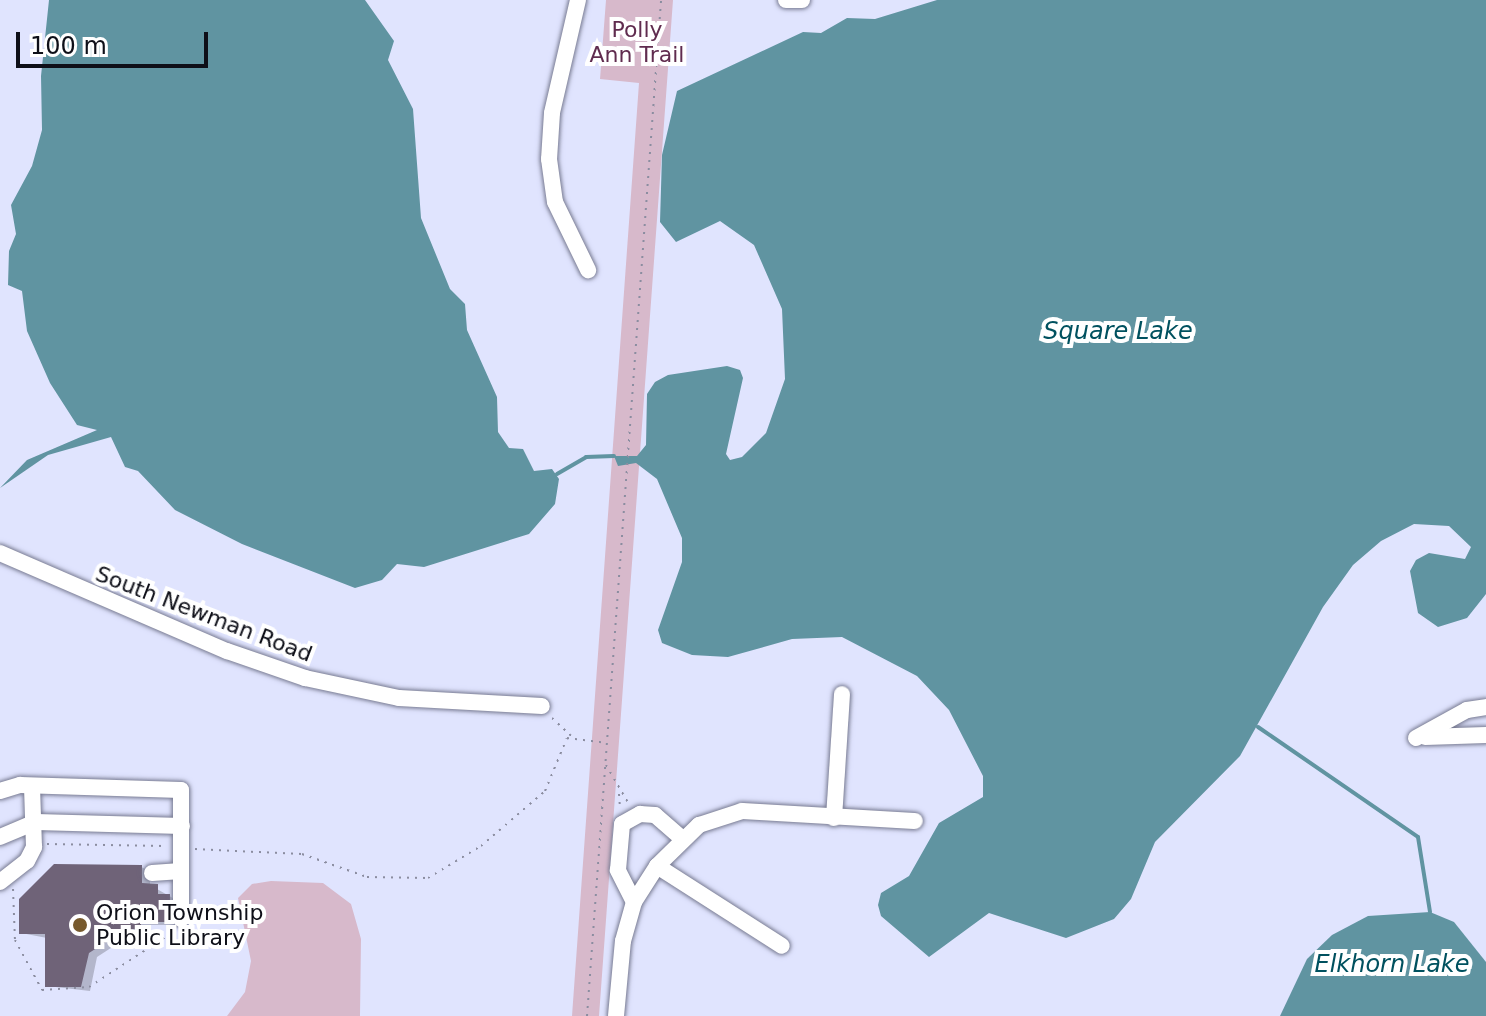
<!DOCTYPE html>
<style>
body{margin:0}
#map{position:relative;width:1486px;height:1016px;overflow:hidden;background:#e0e4fe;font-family:"DejaVu Sans",sans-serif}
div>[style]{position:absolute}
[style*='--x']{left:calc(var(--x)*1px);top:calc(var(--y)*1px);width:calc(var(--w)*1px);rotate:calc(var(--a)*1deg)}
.green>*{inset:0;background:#d7b9cb}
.water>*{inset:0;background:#6094a1}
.shadow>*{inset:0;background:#0003}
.stream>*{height:4px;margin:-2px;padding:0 2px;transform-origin:2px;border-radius:2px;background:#6094a1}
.building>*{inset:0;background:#6f6378}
.path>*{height:2px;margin-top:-1px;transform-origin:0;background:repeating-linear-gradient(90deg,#8b8da0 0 2px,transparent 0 8px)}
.roads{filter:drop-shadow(0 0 2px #787b92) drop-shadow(0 0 2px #787b92)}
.minor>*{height:16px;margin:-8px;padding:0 8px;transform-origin:8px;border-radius:8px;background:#fff}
.dots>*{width:22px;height:22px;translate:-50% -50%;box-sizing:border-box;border:4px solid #fff;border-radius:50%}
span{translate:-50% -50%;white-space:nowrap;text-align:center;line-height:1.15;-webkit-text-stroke:8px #fff;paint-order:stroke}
.park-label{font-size:22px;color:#602c4f}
.street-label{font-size:22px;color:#0e0f18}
.poi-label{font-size:22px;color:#0e0f18}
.left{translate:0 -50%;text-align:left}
.water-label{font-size:24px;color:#00515f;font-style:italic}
.scale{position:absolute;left:16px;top:32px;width:192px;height:36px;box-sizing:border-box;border:4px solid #0e0f18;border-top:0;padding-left:10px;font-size:24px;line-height:28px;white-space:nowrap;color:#0e0f18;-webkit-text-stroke:6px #fff;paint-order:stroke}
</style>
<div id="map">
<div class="green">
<div style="clip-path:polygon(606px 0,673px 0,599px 1016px,572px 1016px,639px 83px,600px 79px)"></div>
<div style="clip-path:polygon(271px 881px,323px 883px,351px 904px,361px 939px,360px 1016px,227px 1016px,245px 992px,251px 961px,238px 898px,252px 884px)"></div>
</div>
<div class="water">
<div style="clip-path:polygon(49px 0,365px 0,394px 41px,388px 60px,413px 109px,421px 218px,450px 289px,465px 304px,467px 330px,497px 397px,498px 432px,509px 448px,523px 449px,534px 471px,552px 469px,559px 479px,555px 504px,529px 534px,424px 567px,397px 564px,382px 580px,355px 588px,242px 544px,175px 510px,138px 471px,125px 467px,111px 437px,48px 455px,0 488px,27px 460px,97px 430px,77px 425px,50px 383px,27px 331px,22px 291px,8px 285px,9px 251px,16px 234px,11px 205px,32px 166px,42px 130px,41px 76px)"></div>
<div style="clip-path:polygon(937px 0,1486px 0,1486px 594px,1467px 618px,1438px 627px,1418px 613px,1410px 571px,1416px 560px,1429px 553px,1465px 559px,1471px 547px,1449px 526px,1414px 524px,1381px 541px,1353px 565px,1323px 607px,1240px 756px,1155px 842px,1131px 899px,1114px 919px,1066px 938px,989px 913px,929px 957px,881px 916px,878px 905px,881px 893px,909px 876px,939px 823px,983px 797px,983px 776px,949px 710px,917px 676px,842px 637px,792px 639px,728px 657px,692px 655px,662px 643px,658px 630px,682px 562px,682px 538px,657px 479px,636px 463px,618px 466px,614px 456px,637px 456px,646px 445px,647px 394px,655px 382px,668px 375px,727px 366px,740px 370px,743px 378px,726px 454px,730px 460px,742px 457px,766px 433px,785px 379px,782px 309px,754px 245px,720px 221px,676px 242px,660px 222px,662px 155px,677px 91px,803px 32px,821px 33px,847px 18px,875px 19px)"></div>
<div style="clip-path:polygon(1430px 912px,1454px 922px,1486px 962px,1486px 1016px,1280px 1016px,1307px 959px,1332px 935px,1368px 916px)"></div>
</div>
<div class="shadow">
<div style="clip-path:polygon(141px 867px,150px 871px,150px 885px,178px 901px,178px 925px,149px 925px,149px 932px,114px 938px,114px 946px,97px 957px,90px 991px,47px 986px,47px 938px,21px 933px)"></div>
</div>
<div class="stream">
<div style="--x:557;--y:474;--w:34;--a:-30"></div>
<div style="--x:586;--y:457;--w:28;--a:-2"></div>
<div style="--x:1258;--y:727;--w:194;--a:34.5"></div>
<div style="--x:1418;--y:837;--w:76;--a:80.9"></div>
</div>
<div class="building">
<div style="clip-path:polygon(54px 864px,142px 865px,142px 883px,158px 884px,158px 894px,170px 894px,171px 922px,141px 922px,141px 928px,106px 934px,106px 942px,89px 953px,81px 987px,45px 987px,45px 934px,19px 934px,19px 899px)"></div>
</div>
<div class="path">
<div style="--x:552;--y:718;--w:26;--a:43"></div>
<div style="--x:606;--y:765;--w:45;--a:59.5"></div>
<div style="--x:619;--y:794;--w:14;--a:86"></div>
<div style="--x:47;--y:844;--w:118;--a:1"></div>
<div style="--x:195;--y:849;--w:107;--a:2.7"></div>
<div style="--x:302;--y:854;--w:69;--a:19.5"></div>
<div style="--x:367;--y:877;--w:61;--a:0.9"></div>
<div style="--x:428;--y:878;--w:62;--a:-31.1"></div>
<div style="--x:481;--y:846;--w:84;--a:-40.7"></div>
<div style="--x:545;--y:791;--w:57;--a:-67.5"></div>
<div style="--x:567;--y:738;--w:39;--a:7"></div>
<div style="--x:13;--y:889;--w:51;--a:87.8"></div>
<div style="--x:15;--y:940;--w:57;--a:61.6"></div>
<div style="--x:42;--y:990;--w:47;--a:-3.7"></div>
<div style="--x:89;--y:987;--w:100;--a:-33.2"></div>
<div style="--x:587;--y:1016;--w:1019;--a:-85.83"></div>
</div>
<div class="roads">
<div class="minor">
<div style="--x:578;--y:0;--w:116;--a:103"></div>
<div style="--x:552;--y:113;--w:46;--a:93.7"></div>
<div style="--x:549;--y:159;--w:43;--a:82.1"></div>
<div style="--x:555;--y:202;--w:76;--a:64.1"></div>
<div style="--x:786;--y:0;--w:16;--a:0"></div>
<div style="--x:0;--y:553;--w:247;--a:23.4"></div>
<div style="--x:227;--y:651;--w:83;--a:19.1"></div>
<div style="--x:305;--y:678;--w:96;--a:12"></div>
<div style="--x:399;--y:698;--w:143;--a:3.2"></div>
<div style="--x:1425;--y:737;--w:61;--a:-1.9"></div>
<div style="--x:1416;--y:738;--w:58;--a:-28.8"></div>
<div style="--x:1467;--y:710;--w:19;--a:-9"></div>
<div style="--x:0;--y:791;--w:21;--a:-17"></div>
<div style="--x:20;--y:785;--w:161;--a:1.8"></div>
<div style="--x:181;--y:790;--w:129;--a:90"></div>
<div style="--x:834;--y:818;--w:124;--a:-86.3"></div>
<div style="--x:0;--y:837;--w:39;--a:-23"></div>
<div style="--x:36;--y:822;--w:146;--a:1.6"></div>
<div style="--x:657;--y:866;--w:148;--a:32.6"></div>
<div style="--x:152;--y:873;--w:29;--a:-4"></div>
<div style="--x:0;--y:882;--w:34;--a:-38"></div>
<div style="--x:27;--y:861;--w:16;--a:-63"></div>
<div style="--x:34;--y:847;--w:61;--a:-91.9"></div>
<div style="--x:634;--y:902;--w:36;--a:-117"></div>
<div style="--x:618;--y:870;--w:46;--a:-85"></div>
<div style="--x:622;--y:824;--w:21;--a:-29"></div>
<div style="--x:640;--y:814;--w:15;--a:4"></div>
<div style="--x:655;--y:815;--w:35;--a:41"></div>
<div style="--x:616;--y:1016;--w:75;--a:-84.7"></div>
<div style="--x:623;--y:941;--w:41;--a:-74.2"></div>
<div style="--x:634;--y:902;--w:43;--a:-57.4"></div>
<div style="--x:657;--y:866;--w:59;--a:-44.3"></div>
<div style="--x:699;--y:825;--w:45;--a:-18"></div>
<div style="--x:742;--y:811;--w:173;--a:3.3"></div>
</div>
</div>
<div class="dots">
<div style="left:80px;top:925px;background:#775a2d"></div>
</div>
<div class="park-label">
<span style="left:637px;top:42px">Polly<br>Ann Trail</span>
</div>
<div class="street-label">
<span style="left:204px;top:614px;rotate:21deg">South Newman Road</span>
</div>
<div class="poi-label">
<span class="left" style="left:96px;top:925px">Orion Township<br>Public Library</span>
</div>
<div class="water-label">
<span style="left:1118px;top:332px">Square Lake</span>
<span style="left:1392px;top:965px">Elkhorn Lake</span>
</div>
<div class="scale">100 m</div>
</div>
